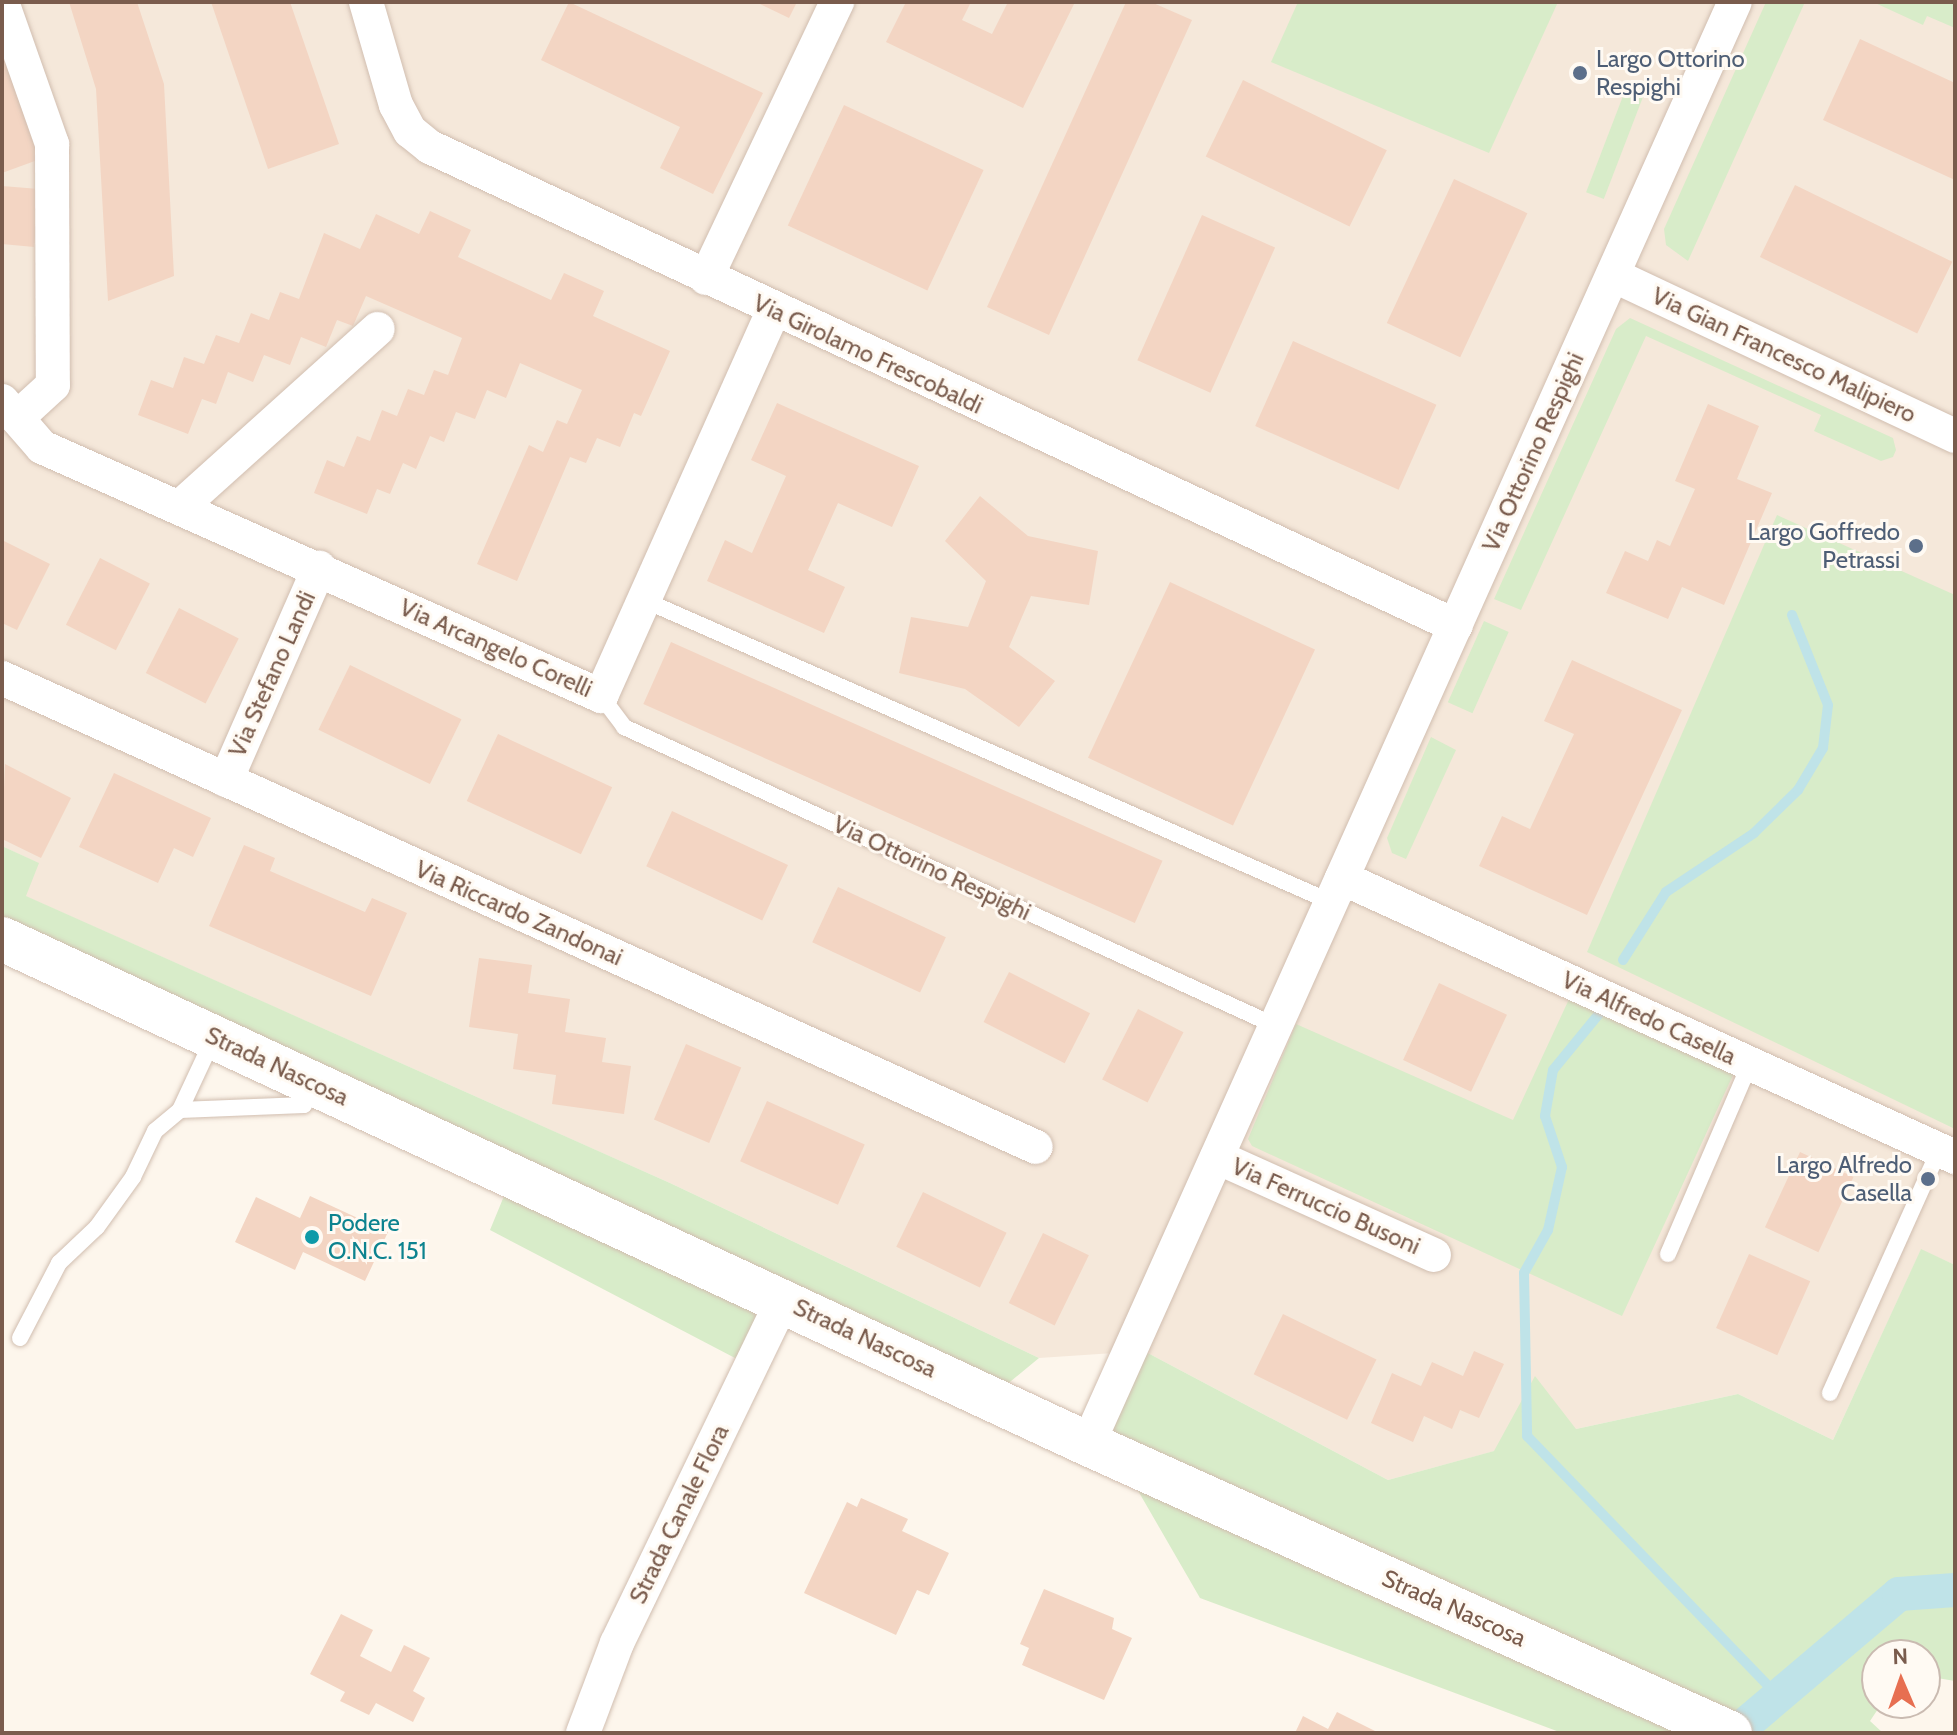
<!DOCTYPE html>
<style>
body{margin:0}
#map{position:relative;width:1957px;height:1735px;overflow:hidden;background:#fdf6ec;font-family:Cabin,sans-serif}
div>[style]{position:absolute}
[style*='--x']{left:calc(var(--x)*1px);top:calc(var(--y)*1px);width:calc(var(--w)*1px);rotate:calc(var(--a)*1deg)}
.residential>*{inset:0;background:#f5e8da}
.green>*{inset:0;background:#d8ecc9;transform-origin:0 0}
.stream>*{height:10px;margin:-5px;padding:0 5px;transform-origin:5px;border-radius:5px;background:#bfe3e8}
.canal>*{height:34px;margin:-17px;padding:0 17px;transform-origin:17px;border-radius:17px;background:#bfe3e8}
.building>*{inset:0;background:#f3d5c3;transform-origin:0 0}
.roads{filter:drop-shadow(0 0 2px #d1beb0) drop-shadow(0 0 2px #d1beb0)}
.lane>*{height:16px;margin:-8px;padding:0 8px;transform-origin:8px;border-radius:8px;background:#fff}
.street>*{height:34px;margin:-17px;padding:0 17px;transform-origin:17px;border-radius:17px;background:#fff}
.secondary>*{height:44px;margin:-22px;padding:0 22px;transform-origin:22px;border-radius:22px;background:#fff}
.dots>*{width:22px;height:22px;translate:-50% -50%;box-sizing:border-box;border:4px solid #fffaf3;border-radius:50%}
span{translate:-50% -50%;white-space:nowrap;text-align:center;line-height:1.15;-webkit-text-stroke:6px #fffaf3;paint-order:stroke}
.service-label{font-size:24px;color:#4e5e75}
.left{translate:0 -50%;text-align:left}
.right{translate:-100% -50%;text-align:right}
.street-label{font-size:24px;color:#7a5c4d}
.culture-label{font-size:24px;color:#0d838f}
.frame{position:absolute;inset:0;border:4px solid #7a5c4d;pointer-events:none}
.north{position:absolute;left:1861px;top:1639px;width:80px;height:80px;box-sizing:border-box;background:#fffaf3;border:2px solid #cabbb1;border-radius:50%;rotate:358deg;font-size:22px;font-weight:700;line-height:32px;text-align:center;color:#7a5c4d}
.north::after{content:'';display:block;margin:auto;width:28px;height:36px;background:#e76f51;clip-path:polygon(50% 0,100% 100%,50% 72%,0 100%)}
</style>
<div id="map">
<div class="residential">
<div style="clip-path:polygon(2px 2px,1955px 2px,1955px 1265px,1921px 1250px,1833px 1440px,1738px 1394px,1576px 1429px,1388px 1480px,1144px 1351px,1039px 1358px,670px 1183px,25px 896px,38px 863px,2px 846px)"></div>
</div>
<div class="green">
<div style="clip-path:polygon(1298px 2px,1558px 2px,1489px 153px,1271px 62px)"></div>
<div style="clip-path:polygon(1766px 2px,1805px 2px,1688px 261px,1666px 245px,1664px 229px)"></div>
<div style="clip-path:polygon(1873px 2px,1955px 2px,1955px 28px,1927px 16px,1923px 25px)"></div>
<div style="left:1628px;top:83px;width:19px;height:117px;rotate:21deg"></div>
<div style="clip-path:polygon(1630px 318px,1893px 438px,1896px 450px,1893px 457px,1881px 461px,1814px 431px,1821px 415px,1646px 336px,1521px 610px,1494px 599px,1616px 329px)"></div>
<div style="clip-path:polygon(1777px 515px,1955px 595px,1955px 1129px,1587px 952px)"></div>
<div style="left:1484px;top:621px;width:27px;height:89px;rotate:24deg"></div>
<div style="clip-path:polygon(1431px 737px,1456px 750px,1406px 859px,1392px 853px,1387px 838px)"></div>
<div style="clip-path:polygon(2px 846px,39px 863px,26px 896px,670px 1183px,1039px 1358px,1005px 1386px,809px 1297px,735px 1358px,490px 1230px,516px 1167px,2px 930px)"></div>
<div style="clip-path:polygon(1570px 997px,1734px 1073px,1622px 1316px,1252px 1146px,1248px 1139px,1296px 1024px,1513px 1120px)"></div>
<div style="clip-path:polygon(1921px 1249px,1955px 1265px,1955px 1681px,1925px 1676px,1925px 1655px,1877px 1655px,1877px 1703px,1882px 1703px,1870px 1721px,1883px 1733px,1562px 1733px,1200px 1598px,1107px 1437px,1144px 1351px,1388px 1480px,1494px 1451px,1535px 1376px,1576px 1429px,1738px 1394px,1833px 1440px)"></div>
</div>
<div class="stream">
<div style="--x:1623;--y:960;--w:80;--a:-57.7"></div>
<div style="--x:1666;--y:892;--w:106;--a:-33.8"></div>
<div style="--x:1754;--y:833;--w:62;--a:-44.3"></div>
<div style="--x:1798;--y:790;--w:49;--a:-59.2"></div>
<div style="--x:1823;--y:748;--w:43;--a:-83.4"></div>
<div style="--x:1828;--y:705;--w:97;--a:-111.8"></div>
<div style="--x:1603;--y:1009;--w:79;--a:129.3"></div>
<div style="--x:1553;--y:1070;--w:47;--a:99.9"></div>
<div style="--x:1545;--y:1116;--w:54;--a:71.6"></div>
<div style="--x:1562;--y:1167;--w:65;--a:102.5"></div>
<div style="--x:1548;--y:1230;--w:49;--a:119.2"></div>
<div style="--x:1524;--y:1273;--w:163;--a:88.9"></div>
<div style="--x:1527;--y:1436;--w:363;--a:46"></div>
</div>
<div class="canal">
<div style="--x:1735;--y:1733;--w:215;--a:-40.3"></div>
<div style="--x:1899;--y:1594;--w:56;--a:-4.1"></div>
</div>
<div class="building">
<div style="clip-path:polygon(69px 2px,137px 2px,164px 84px,174px 276px,108px 301px,96px 89px)"></div>
<div style="clip-path:polygon(211px 2px,290px 2px,339px 144px,268px 169px)"></div>
<div style="clip-path:polygon(569px 2px,763px 93px,713px 194px,660px 168px,680px 127px,541px 60px)"></div>
<div style="clip-path:polygon(756px 2px,797px 2px,789px 18px)"></div>
<div style="clip-path:polygon(906px 2px,971px 2px,962px 20px,992px 34px,1008px 2px,1075px 2px,1023px 108px,886px 42px)"></div>
<div style="clip-path:polygon(1126px 2px,1151px 2px,1192px 20px,1049px 335px,987px 307px)"></div>
<div style="clip-path:polygon(1860px 39px,1955px 83px,1955px 180px,1823px 120px)"></div>
<div style="clip-path:polygon(2px 46px,43px 158px,2px 173px)"></div>
<div style="left:1243px;top:80px;width:160px;height:85px;rotate:26deg"></div>
<div style="left:844px;top:105px;width:154px;height:133px;rotate:25deg"></div>
<div style="left:1454px;top:179px;width:81px;height:159px;rotate:25deg"></div>
<div style="left:1795px;top:185px;width:175px;height:80px;rotate:26deg"></div>
<div style="clip-path:polygon(2px 186px,39px 189px,34px 247px,2px 244px)"></div>
<div style="clip-path:polygon(430px 211px,471px 230px,458px 257px,551px 300px,564px 273px,604px 291px,593px 316px,670px 351px,641px 416px,634px 413px,620px 447px,597px 438px,586px 463px,570px 457px,517px 581px,477px 564px,529px 445px,543px 452px,557px 420px,567px 424px,582px 390px,520px 363px,506px 398px,487px 390px,475px 419px,456px 412px,444px 442px,430px 436px,416px 469px,403px 463px,390px 494px,377px 489px,367px 514px,314px 493px,327px 460px,344px 467px,357px 436px,370px 441px,382px 410px,397px 416px,408px 389px,424px 395px,434px 370px,448px 375px,462px 338px,366px 296px,353px 326px,337px 320px,326px 347px,301px 337px,290px 365px,264px 355px,253px 382px,228px 372px,216px 404px,202px 399px,188px 434px,138px 415px,151px 380px,173px 388px,184px 357px,204px 364px,216px 335px,239px 343px,251px 313px,269px 320px,280px 292px,299px 299px,324px 233px,360px 249px,376px 214px,419px 234px)"></div>
<div style="left:1202px;top:215px;width:80px;height:159px;rotate:24deg"></div>
<div style="left:1293px;top:341px;width:157px;height:93px;rotate:24deg"></div>
<div style="clip-path:polygon(777px 403px,919px 466px,892px 527px,838px 503px,808px 570px,845px 587px,824px 633px,707px 581px,725px 540px,752px 553px,786px 476px,751px 460px)"></div>
<div style="clip-path:polygon(1708px 404px,1759px 426px,1737px 479px,1772px 493px,1724px 605px,1682px 587px,1668px 619px,1606px 593px,1625px 551px,1648px 561px,1657px 540px,1670px 546px,1695px 489px,1675px 481px)"></div>
<div style="clip-path:polygon(980px 496px,1028px 536px,1098px 551px,1089px 605px,1031px 596px,1009px 647px,1055px 681px,1019px 727px,965px 689px,899px 673px,911px 617px,968px 627px,986px 581px,945px 541px)"></div>
<div style="clip-path:polygon(2px 540px,50px 564px,17px 630px,2px 623px)"></div>
<div style="left:100px;top:558px;width:56px;height:75px;rotate:27deg"></div>
<div style="left:1170px;top:582px;width:160px;height:194px;rotate:25deg"></div>
<div style="left:179px;top:608px;width:67px;height:73px;rotate:27deg"></div>
<div style="left:671px;top:642px;width:538px;height:68px;rotate:24deg"></div>
<div style="clip-path:polygon(1572px 660px,1682px 710px,1587px 915px,1479px 866px,1502px 816px,1530px 829px,1574px 734px,1544px 721px)"></div>
<div style="left:350px;top:665px;width:124px;height:72px;rotate:26deg"></div>
<div style="left:498px;top:734px;width:126px;height:74px;rotate:25deg"></div>
<div style="clip-path:polygon(5px 764px,71px 798px,41px 858px,2px 839px)"></div>
<div style="clip-path:polygon(114px 773px,211px 818px,193px 857px,174px 848px,158px 883px,79px 847px)"></div>
<div style="left:672px;top:811px;width:128px;height:61px;rotate:25deg"></div>
<div style="clip-path:polygon(244px 845px,275px 858px,270px 871px,365px 912px,372px 898px,407px 913px,371px 996px,209px 926px)"></div>
<div style="left:838px;top:887px;width:119px;height:61px;rotate:25deg"></div>
<div style="clip-path:polygon(479px 958px,532px 965px,528px 993px,570px 999px,565px 1032px,606px 1038px,602px 1062px,631px 1066px,624px 1114px,552px 1104px,556px 1075px,513px 1069px,518px 1034px,469px 1027px)"></div>
<div style="left:1009px;top:972px;width:91px;height:56px;rotate:27deg"></div>
<div style="left:1439px;top:983px;width:75px;height:85px;rotate:25deg"></div>
<div style="left:1138px;top:1009px;width:51px;height:79px;rotate:27deg"></div>
<div style="left:686px;top:1044px;width:60px;height:82px;rotate:23deg"></div>
<div style="left:767px;top:1101px;width:107px;height:66px;rotate:24deg"></div>
<div style="left:1800px;top:1152px;width:59px;height:83px;rotate:25deg"></div>
<div style="left:923px;top:1192px;width:93px;height:61px;rotate:26deg"></div>
<div style="clip-path:polygon(310px 1196px,388px 1232px,365px 1281px,303px 1252px,295px 1270px,235px 1242px,256px 1197px,300px 1218px)"></div>
<div style="left:1043px;top:1233px;width:51px;height:78px;rotate:26deg"></div>
<div style="left:1749px;top:1254px;width:67px;height:81px;rotate:24deg"></div>
<div style="left:1283px;top:1314px;width:104px;height:67px;rotate:26deg"></div>
<div style="clip-path:polygon(1474px 1351px,1504px 1364px,1479px 1418px,1460px 1410px,1452px 1429px,1424px 1416px,1413px 1442px,1371px 1423px,1392px 1373px,1421px 1386px,1432px 1362px,1463px 1376px)"></div>
<div style="clip-path:polygon(861px 1498px,908px 1519px,902px 1531px,949px 1553px,929px 1595px,917px 1590px,896px 1635px,804px 1593px,847px 1502px,857px 1507px)"></div>
<div style="clip-path:polygon(1044px 1589px,1114px 1618px,1112px 1629px,1132px 1638px,1104px 1700px,1022px 1665px,1029px 1648px,1020px 1644px)"></div>
<div style="clip-path:polygon(341px 1614px,373px 1630px,360px 1656px,391px 1672px,404px 1645px,430px 1658px,413px 1691px,425px 1698px,413px 1722px,376px 1703px,369px 1715px,340px 1701px,345px 1692px,310px 1674px)"></div>
<div style="clip-path:polygon(1337px 1712px,1379px 1733px,1295px 1733px,1303px 1716px,1328px 1729px)"></div>
</div>
<div class="roads">
<div class="lane">
<div style="--x:644;--y:600;--w:750;--a:23.73"></div>
<div style="--x:601;--y:696;--w:39;--a:53"></div>
<div style="--x:624;--y:727;--w:717;--a:24.64"></div>
<div style="--x:180;--y:1110;--w:124;--a:-2.3"></div>
<div style="--x:304;--y:1105;--w:22;--a:-66"></div>
<div style="--x:1668;--y:1254;--w:207;--a:-66.7"></div>
<div style="--x:20;--y:1338;--w:85;--a:-62.5"></div>
<div style="--x:59;--y:1263;--w:52;--a:-43.5"></div>
<div style="--x:97;--y:1227;--w:62;--a:-54.2"></div>
<div style="--x:133;--y:1177;--w:51;--a:-64.4"></div>
<div style="--x:155;--y:1131;--w:33;--a:-40"></div>
<div style="--x:180;--y:1110;--w:81;--a:-65"></div>
<div style="--x:1830;--y:1393;--w:266;--a:-65.8"></div>
</div>
<div class="street">
<div style="--x:2;--y:2;--w:151;--a:70.6"></div>
<div style="--x:52;--y:144;--w:241;--a:89.8"></div>
<div style="--x:53;--y:385;--w:49;--a:137.5"></div>
<div style="--x:366;--y:2;--w:107;--a:73.8"></div>
<div style="--x:396;--y:105;--w:30;--a:62"></div>
<div style="--x:410;--y:131;--w:26;--a:39"></div>
<div style="--x:430;--y:147;--w:1132;--a:25.03"></div>
<div style="--x:1613;--y:275;--w:378;--a:25.2"></div>
<div style="--x:706;--y:278;--w:306;--a:-64.6"></div>
<div style="--x:2;--y:401;--w:61;--a:49"></div>
<div style="--x:42;--y:447;--w:612;--a:24.01"></div>
<div style="--x:601;--y:696;--w:423;--a:-65.9"></div>
<div style="--x:180;--y:507;--w:266;--a:-42"></div>
<div style="--x:2;--y:678;--w:1135;--a:24.4"></div>
<div style="--x:226;--y:780;--w:232;--a:-66.3"></div>
<div style="--x:1342;--y:878;--w:674;--a:24.47"></div>
<div style="--x:1217;--y:1157;--w:238;--a:24.3"></div>
<div style="--x:1088;--y:1444;--w:1580;--a:-65.84"></div>
<div style="--x:583;--y:1733;--w:96;--a:-69.3"></div>
<div style="--x:617;--y:1643;--w:382;--a:-64.2"></div>
</div>
<div class="secondary">
<div style="--x:2;--y:939;--w:1198;--a:24.94"></div>
<div style="--x:1088;--y:1444;--w:704;--a:24.24"></div>
</div>
</div>
<div class="dots">
<div style="left:1580px;top:73px;background:#5c6f8a"></div>
<div style="left:1916px;top:546px;background:#5c6f8a"></div>
<div style="left:1928px;top:1179px;background:#5c6f8a"></div>
<div style="left:312px;top:1237px;background:#0f9aa8"></div>
</div>
<div class="service-label">
<span class="left" style="left:1596px;top:73px">Largo Ottorino<br>Respighi</span>
<span class="right" style="left:1900px;top:546px">Largo Goffredo<br>Petrassi</span>
<span class="right" style="left:1912px;top:1179px">Largo Alfredo<br>Casella</span>
</div>
<div class="street-label">
<span style="left:868px;top:354px;rotate:25deg">Via Girolamo Frescobaldi</span>
<span style="left:1784px;top:355px;rotate:25deg">Via Gian Francesco Malipiero</span>
<span style="left:1533px;top:452px;rotate:-66deg">Via Ottorino Respighi</span>
<span style="left:496px;top:648px;rotate:24deg">Via Arcangelo Corelli</span>
<span style="left:272px;top:674px;rotate:-66deg">Via Stefano Landi</span>
<span style="left:932px;top:868px;rotate:25deg">Via Ottorino Respighi</span>
<span style="left:519px;top:913px;rotate:24deg">Via Riccardo Zandonai</span>
<span style="left:1649px;top:1018px;rotate:25deg">Via Alfredo Casella</span>
<span style="left:277px;top:1066px;rotate:25deg">Strada Nascosa</span>
<span style="left:1326px;top:1206px;rotate:24deg">Via Ferruccio Busoni</span>
<span style="left:865px;top:1338px;rotate:25deg">Strada Nascosa</span>
<span style="left:679px;top:1514px;rotate:-64deg">Strada Canale Flora</span>
<span style="left:1454px;top:1608px;rotate:24deg">Strada Nascosa</span>
</div>
<div class="culture-label">
<span class="left" style="left:328px;top:1237px">Podere<br>O.N.C. 151</span>
</div>
<div class="frame"></div>
<div class="north">N</div>
</div>
